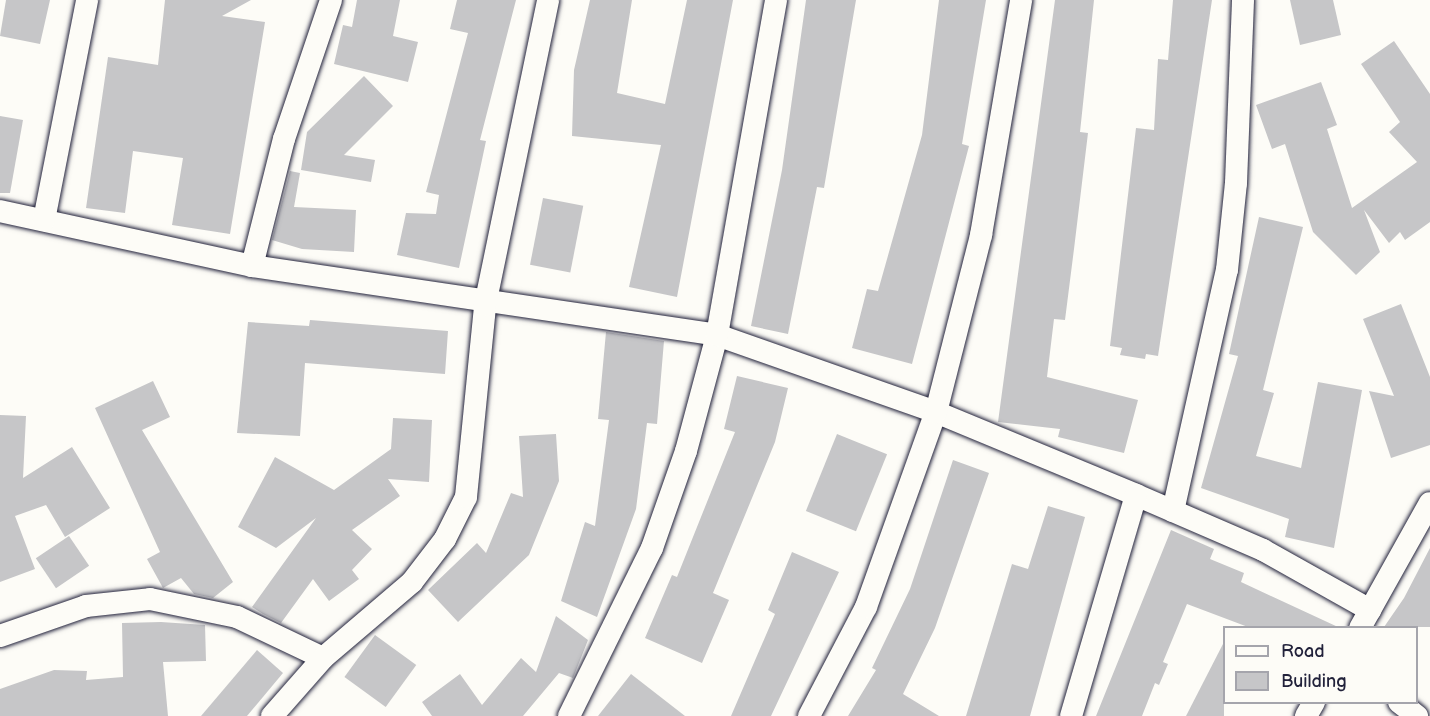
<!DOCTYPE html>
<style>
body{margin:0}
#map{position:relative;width:1430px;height:716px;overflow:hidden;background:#fdfcf7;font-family:"Balsamiq Sans",sans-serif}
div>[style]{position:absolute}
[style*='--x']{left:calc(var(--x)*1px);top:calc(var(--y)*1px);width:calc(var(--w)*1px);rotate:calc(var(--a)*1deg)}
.building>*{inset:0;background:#c6c6c8;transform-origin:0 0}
.roads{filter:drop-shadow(0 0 2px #22223b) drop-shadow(0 0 2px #22223b)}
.street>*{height:22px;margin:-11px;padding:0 11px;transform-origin:11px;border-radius:11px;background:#fdfcf7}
span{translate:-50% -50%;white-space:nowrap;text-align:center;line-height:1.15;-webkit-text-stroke:6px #fdfcf7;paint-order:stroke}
.legend{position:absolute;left:1223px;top:626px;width:195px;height:78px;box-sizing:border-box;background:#fdfcf7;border:2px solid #a5a5ac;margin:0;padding:8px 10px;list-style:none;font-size:18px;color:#22223b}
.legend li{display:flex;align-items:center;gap:12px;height:30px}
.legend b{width:30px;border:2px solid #a5a5ac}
</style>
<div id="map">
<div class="building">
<div style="clip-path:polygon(6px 0,50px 0,40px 44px,0 36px)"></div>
<div style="clip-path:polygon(165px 0,251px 0,222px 16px,265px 22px,230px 234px,172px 225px,183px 158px,133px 151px,125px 213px,86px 208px,108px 57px,158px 65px)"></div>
<div style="clip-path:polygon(357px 0,400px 0,393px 36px,418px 42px,408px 82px,334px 64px,343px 25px,352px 27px)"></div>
<div style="clip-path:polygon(457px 0,516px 0,480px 140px,486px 141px,459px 268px,397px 255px,406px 213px,436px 214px,439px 195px,426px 192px,468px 33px,450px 29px)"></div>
<div style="clip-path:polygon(590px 0,632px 0,617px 93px,665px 104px,687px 0,733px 0,677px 297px,629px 287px,661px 145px,572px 136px,574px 70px)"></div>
<div style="clip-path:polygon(806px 0,856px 0,824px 188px,817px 187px,788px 334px,751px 326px,782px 170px)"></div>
<div style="clip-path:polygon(939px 0,986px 0,962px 144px,969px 146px,912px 364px,852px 348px,867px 289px,878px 291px,922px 135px)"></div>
<div style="clip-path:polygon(1055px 0,1094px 0,1080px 132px,1088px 133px,1074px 249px,1065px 320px,1054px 319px,1047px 377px,1138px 400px,1124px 453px,1058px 437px,1060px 429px,998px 422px)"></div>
<div style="clip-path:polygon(1173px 0,1212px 0,1158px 356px,1146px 354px,1145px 359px,1120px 355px,1122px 348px,1110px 346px,1136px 128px,1154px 130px,1158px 59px,1168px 60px)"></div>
<div style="clip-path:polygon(1290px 0,1333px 0,1341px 35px,1300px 45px)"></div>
<div style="clip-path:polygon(1394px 41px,1430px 94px,1430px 222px,1405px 240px,1400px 232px,1389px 243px,1364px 210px,1380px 252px,1356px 275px,1313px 232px,1285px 144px,1272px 149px,1256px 105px,1321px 82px,1337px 125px,1327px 129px,1352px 208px,1417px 162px,1389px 132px,1400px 122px,1361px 64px)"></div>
<div style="clip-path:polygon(364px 76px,393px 106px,344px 155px,375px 160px,371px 182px,301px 170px,307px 132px)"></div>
<div style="clip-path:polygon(0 116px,23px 120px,10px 193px,0 193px)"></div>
<div style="clip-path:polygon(290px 171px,300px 173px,294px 207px,356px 210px,354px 252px,302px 249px,272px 240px)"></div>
<div style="left:543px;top:198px;width:41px;height:68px;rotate:11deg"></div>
<div style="clip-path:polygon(1259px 217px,1303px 227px,1263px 390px,1274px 393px,1256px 456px,1301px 468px,1318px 382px,1362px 390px,1334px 548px,1285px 537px,1289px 519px,1201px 488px,1238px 356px,1229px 354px)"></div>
<div style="clip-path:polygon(1401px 304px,1430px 377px,1430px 445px,1391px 458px,1369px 391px,1394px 396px,1363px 319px)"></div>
<div style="clip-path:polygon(310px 320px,448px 331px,445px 374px,305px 363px,300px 436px,237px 433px,248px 322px,309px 326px)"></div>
<div style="clip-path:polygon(606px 332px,664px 341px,657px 424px,647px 423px,636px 509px,597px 617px,561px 601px,585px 522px,595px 526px,609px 420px,598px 419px)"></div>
<div style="clip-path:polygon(737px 376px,788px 388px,775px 442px,713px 593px,729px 600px,702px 663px,645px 638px,672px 575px,677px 577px,735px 432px,724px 429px)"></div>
<div style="clip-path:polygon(153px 381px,170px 417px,142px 430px,233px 582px,213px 598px,194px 594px,181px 578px,163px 588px,147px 559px,160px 552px,95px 408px)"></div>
<div style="clip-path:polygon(0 415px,26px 416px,23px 478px,72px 447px,110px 508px,65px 537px,46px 505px,15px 516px,35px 569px,0 582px)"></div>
<div style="clip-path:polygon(393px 418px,432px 420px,429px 482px,388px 479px,400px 496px,352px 530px,372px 549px,352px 570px,359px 579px,329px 601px,313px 579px,281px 623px,263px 614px,252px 607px,316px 518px,276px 548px,238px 527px,275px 457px,334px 490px,391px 449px)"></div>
<div style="clip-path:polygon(556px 434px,559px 481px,529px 555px,458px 622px,428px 590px,477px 543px,486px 553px,511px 493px,523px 497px,519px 436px)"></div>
<div style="left:837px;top:434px;width:54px;height:83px;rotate:22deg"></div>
<div style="clip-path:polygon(953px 460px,989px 473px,935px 628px,903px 694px,939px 716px,848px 716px,876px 670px,872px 668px,910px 589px)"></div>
<div style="clip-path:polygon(1048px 506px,1085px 517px,1030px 716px,966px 716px,1012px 564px,1028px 569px)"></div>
<div style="clip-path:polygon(1171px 530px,1214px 549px,1210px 559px,1244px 573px,1241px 582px,1338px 627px,1248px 627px,1187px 604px,1163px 662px,1168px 664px,1159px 685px,1155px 683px,1142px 716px,1096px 716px)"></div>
<div style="left:69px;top:536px;width:36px;height:40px;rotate:56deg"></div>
<div style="clip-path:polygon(1430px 548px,1430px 627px,1384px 627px,1404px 598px)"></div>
<div style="clip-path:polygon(792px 552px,839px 572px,771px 716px,731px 716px,775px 614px,768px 610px)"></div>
<div style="clip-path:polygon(556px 616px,588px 640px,573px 678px,559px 673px,523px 716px,432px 716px,422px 702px,460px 674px,482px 705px,521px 658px,536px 672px)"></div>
<div style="clip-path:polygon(161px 622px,205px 625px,206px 661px,163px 662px,168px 716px,0 716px,0 689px,54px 670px,87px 671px,86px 680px,123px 677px,122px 623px)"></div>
<div style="left:375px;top:635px;width:51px;height:52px;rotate:36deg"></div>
<div style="clip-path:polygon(1224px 642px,1224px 716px,1186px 716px)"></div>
<div style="clip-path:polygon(257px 650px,283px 673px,247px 716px,201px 716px)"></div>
<div style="clip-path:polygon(631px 674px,685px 716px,598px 716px)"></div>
</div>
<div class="roads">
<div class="street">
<div style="--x:0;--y:211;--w:258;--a:12.3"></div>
<div style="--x:252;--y:266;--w:470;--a:8.4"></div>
<div style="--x:717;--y:335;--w:232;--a:19.4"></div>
<div style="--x:936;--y:412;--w:217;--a:22.5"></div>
<div style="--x:1136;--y:495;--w:138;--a:23.4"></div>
<div style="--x:1263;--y:550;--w:123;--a:29.3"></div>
<div style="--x:44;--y:220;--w:224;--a:-78.9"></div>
<div style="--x:252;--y:266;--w:131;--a:-75.9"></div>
<div style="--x:284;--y:139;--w:147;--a:-71.3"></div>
<div style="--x:1173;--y:511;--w:247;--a:-77.4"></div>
<div style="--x:1227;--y:270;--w:87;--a:-84.1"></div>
<div style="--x:1236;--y:183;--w:183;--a:-87.8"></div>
<div style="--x:1360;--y:628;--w:143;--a:-60.8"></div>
<div style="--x:0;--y:636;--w:91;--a:-19.2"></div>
<div style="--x:86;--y:606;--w:64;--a:-6.2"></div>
<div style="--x:150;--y:599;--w:89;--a:11.7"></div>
<div style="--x:237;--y:617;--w:95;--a:25.5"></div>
<div style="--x:323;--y:658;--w:117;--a:-40.5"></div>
<div style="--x:412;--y:582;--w:54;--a:-52.5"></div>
<div style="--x:445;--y:539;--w:47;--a:-63.4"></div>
<div style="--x:466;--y:497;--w:193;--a:-84.3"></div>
<div style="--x:485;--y:305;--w:311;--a:-78.3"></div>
<div style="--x:1399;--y:702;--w:23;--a:38"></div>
<div style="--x:272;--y:716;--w:77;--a:-48.7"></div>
<div style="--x:569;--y:716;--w:187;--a:-63.7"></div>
<div style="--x:652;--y:548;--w:103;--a:-70.7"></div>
<div style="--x:686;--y:451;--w:120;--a:-75"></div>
<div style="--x:717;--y:335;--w:340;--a:-80"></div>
<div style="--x:809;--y:716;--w:123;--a:-62.4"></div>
<div style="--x:866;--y:607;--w:207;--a:-70.3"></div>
<div style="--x:936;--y:412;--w:183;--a:-75.7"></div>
<div style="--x:981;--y:235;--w:238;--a:-80.3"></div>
<div style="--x:1071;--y:716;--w:230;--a:-73.6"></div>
<div style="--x:1306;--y:716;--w:16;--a:-60"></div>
</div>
</div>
<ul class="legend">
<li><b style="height:8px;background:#fdfcf7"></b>Road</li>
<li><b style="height:16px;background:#c6c6c8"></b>Building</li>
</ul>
</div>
